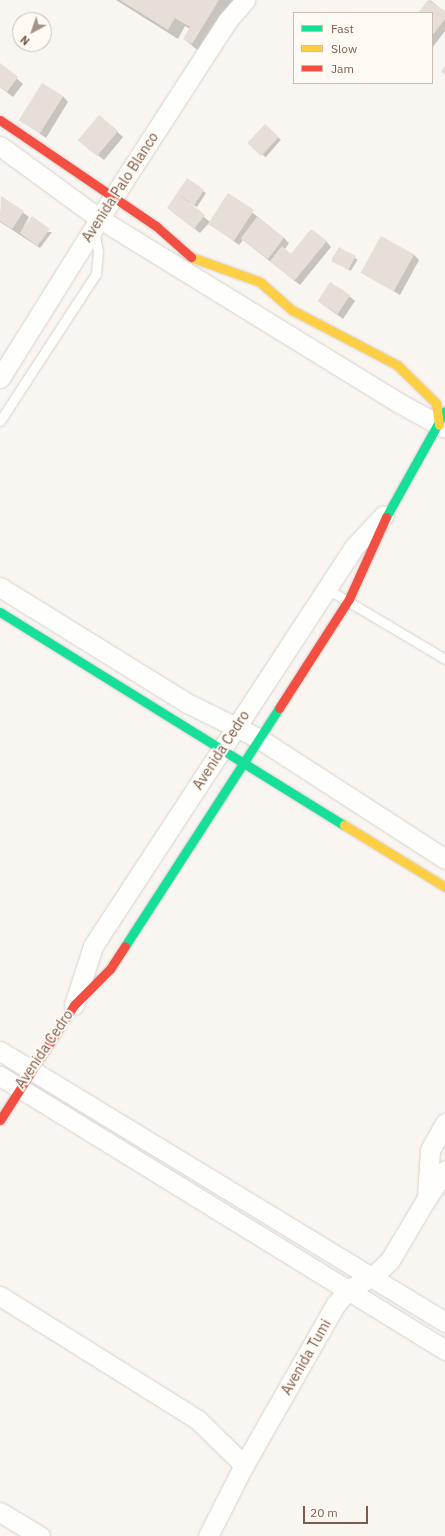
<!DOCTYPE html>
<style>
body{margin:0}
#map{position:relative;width:445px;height:1536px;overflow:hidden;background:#f9f5f0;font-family:"IBM Plex Sans",sans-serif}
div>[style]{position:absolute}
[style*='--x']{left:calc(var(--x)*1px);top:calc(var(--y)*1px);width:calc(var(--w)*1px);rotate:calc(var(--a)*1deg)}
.shadow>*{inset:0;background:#0003;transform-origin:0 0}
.building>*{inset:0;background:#e6ded7;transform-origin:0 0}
.roads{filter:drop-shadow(0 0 1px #d7d1cb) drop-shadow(0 0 1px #d7d1cb)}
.lane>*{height:9px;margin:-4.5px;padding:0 4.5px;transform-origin:4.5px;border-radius:4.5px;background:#fefefd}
.street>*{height:19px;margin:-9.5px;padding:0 9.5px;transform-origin:9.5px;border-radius:9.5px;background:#fefefd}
.fast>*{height:9px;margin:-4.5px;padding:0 4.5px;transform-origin:4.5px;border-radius:4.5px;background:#16e098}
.slow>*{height:9px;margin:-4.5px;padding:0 4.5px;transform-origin:4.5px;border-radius:4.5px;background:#ffcf43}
.jam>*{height:9px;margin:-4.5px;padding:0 4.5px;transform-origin:4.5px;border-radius:4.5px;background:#f24e42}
span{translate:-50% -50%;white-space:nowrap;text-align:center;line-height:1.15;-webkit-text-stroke:4px #fffaf3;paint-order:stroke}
.street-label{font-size:14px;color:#7a5c4d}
.legend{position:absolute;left:293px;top:12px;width:140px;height:72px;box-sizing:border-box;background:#fffaf3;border:1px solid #cabbb1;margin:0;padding:5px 7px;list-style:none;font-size:12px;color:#7a5c4d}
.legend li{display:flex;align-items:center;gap:8px;height:20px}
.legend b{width:20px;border:1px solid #cabbb1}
.north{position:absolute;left:12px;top:12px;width:40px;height:40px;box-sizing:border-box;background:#fffaf3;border:1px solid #cabbb1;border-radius:50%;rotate:220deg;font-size:11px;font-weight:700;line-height:16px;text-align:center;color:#7a5c4d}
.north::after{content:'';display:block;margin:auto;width:14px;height:18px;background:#a69286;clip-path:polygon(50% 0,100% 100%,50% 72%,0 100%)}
.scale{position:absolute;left:303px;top:1506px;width:65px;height:18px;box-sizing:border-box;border:2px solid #7a5c4d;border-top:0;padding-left:5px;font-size:12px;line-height:14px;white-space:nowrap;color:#7a5c4d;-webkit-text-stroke:3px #fffaf3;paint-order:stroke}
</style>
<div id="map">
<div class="shadow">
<div style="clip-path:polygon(116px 0,235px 0,201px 53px,184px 39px,190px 29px,185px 26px,178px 39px)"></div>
<div style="clip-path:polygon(430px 0,445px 12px,445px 31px,432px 48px,432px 13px,419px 13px)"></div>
<div style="clip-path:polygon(0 64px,23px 84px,13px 97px,0 87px)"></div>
<div style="clip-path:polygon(63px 96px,68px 102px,46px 138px,21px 120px)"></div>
<div style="clip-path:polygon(100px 116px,123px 137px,104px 160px,85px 145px)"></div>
<div style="left:265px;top:126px;width:21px;height:23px;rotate:41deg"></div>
<div style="clip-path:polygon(187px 180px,206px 193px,197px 207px,181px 198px,210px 222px,229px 194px,284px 238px,289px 243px,284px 250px,292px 255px,326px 241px,331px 247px,300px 285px,243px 240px,239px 245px,209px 223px,200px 233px,174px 213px,168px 208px)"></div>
<div style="clip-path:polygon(2px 197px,29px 217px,21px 232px,52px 232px,40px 248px,0 222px)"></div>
<div style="left:339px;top:248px;width:22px;height:13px;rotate:32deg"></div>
<div style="clip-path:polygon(413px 254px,419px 260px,400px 295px,362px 273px)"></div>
<div style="clip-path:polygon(349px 296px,355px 301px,343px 319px,318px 301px)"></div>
</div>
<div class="building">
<div style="clip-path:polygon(120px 0,219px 0,192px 44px,183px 39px,190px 27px,175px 18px,168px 30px)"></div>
<div style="clip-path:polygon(428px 0,445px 11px,445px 19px,432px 36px,432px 13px,418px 13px)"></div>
<div style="clip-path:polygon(0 63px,18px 77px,7px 92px,0 87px)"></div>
<div style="clip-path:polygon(445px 66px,445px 75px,441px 71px)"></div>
<div style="left:42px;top:83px;width:25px;height:44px;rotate:32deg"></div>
<div style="left:99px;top:115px;width:25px;height:33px;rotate:40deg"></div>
<div style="left:265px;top:124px;width:19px;height:26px;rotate:43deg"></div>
<div style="clip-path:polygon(187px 178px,204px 190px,194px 205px,180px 196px,205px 215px,194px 229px,167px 208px)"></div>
<div style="left:228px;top:193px;width:31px;height:37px;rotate:33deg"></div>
<div style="clip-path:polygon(1px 196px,24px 211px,12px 229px,0 221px)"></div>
<div style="left:32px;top:216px;width:22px;height:21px;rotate:36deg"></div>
<div style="left:257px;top:217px;width:34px;height:27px;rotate:37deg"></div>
<div style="clip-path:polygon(311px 229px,327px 241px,294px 281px,270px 261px,282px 246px,291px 254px)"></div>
<div style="left:381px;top:236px;width:38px;height:42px;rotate:29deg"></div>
<div style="left:339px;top:247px;width:19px;height:16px;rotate:28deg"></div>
<div style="left:330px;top:282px;width:24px;height:23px;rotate:33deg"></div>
</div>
<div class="roads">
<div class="lane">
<div style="--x:0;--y:421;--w:176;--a:-56.9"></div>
<div style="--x:96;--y:274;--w:22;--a:-85"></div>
<div style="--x:98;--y:252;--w:22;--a:-100"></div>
<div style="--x:327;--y:589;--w:137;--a:30.7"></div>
</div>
<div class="street">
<div style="--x:0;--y:146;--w:124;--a:36.1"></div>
<div style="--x:100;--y:219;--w:351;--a:31.6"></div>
<div style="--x:399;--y:403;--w:52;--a:28.5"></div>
<div style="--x:0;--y:378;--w:211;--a:-58"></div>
<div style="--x:112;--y:199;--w:212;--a:-57.1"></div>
<div style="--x:227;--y:21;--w:28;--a:-49"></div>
<div style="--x:0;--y:587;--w:222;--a:31.8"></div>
<div style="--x:189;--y:704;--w:77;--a:26.2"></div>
<div style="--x:258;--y:738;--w:223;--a:32.9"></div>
<div style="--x:74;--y:1005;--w:62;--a:-72.1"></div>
<div style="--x:93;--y:946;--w:475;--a:-56.8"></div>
<div style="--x:353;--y:548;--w:45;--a:-46.8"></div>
<div style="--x:0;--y:1051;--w:521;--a:31.34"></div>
<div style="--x:0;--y:1076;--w:523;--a:31.62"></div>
<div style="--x:445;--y:1123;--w:31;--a:119"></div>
<div style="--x:430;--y:1150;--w:48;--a:93.6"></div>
<div style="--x:427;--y:1198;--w:33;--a:-57"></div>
<div style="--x:0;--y:1296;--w:232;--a:32"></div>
<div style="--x:197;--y:1419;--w:66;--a:44.4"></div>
<div style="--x:0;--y:1512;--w:47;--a:31"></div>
<div style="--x:208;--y:1536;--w:80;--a:-63.1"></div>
<div style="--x:244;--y:1465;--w:185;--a:-60.3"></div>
<div style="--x:336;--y:1304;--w:20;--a:-49"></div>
<div style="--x:349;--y:1289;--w:26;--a:-28"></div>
<div style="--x:372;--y:1277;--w:25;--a:-43"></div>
<div style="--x:390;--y:1260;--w:72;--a:-59.2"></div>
</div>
<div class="fast">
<div style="--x:386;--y:517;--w:121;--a:-60.9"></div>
<div style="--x:0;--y:612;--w:405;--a:31.8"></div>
<div style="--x:125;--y:946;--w:283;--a:-57.1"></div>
</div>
<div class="slow">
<div style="--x:191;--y:257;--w:73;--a:19.9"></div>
<div style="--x:260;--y:282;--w:43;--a:41.2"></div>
<div style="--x:292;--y:310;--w:119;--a:27.6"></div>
<div style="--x:397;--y:365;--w:54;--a:44.3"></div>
<div style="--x:436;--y:403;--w:22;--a:82"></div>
<div style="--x:344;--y:825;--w:119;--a:31.5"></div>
</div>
<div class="jam">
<div style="--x:0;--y:120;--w:189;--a:34.2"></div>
<div style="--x:156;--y:226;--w:47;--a:41.5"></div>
<div style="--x:279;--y:708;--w:130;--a:-57.3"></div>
<div style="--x:349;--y:599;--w:90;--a:-65.7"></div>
<div style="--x:0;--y:1120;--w:137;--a:-57.2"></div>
<div style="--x:74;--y:1005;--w:51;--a:-45"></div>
<div style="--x:110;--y:969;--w:27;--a:-57"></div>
</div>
</div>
<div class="street-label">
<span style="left:120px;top:187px;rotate:-57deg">Avenida Palo Blanco</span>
<span style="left:221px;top:750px;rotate:-57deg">Avenida Cedro</span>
<span style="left:44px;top:1049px;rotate:-56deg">Avenida Cedro</span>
<span style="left:306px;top:1357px;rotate:-60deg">Avenida Tumi</span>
</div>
<ul class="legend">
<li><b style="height:5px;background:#16e098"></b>Fast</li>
<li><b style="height:5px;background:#ffcf43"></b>Slow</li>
<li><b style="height:5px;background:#f24e42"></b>Jam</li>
</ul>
<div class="north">N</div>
<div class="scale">20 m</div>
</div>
